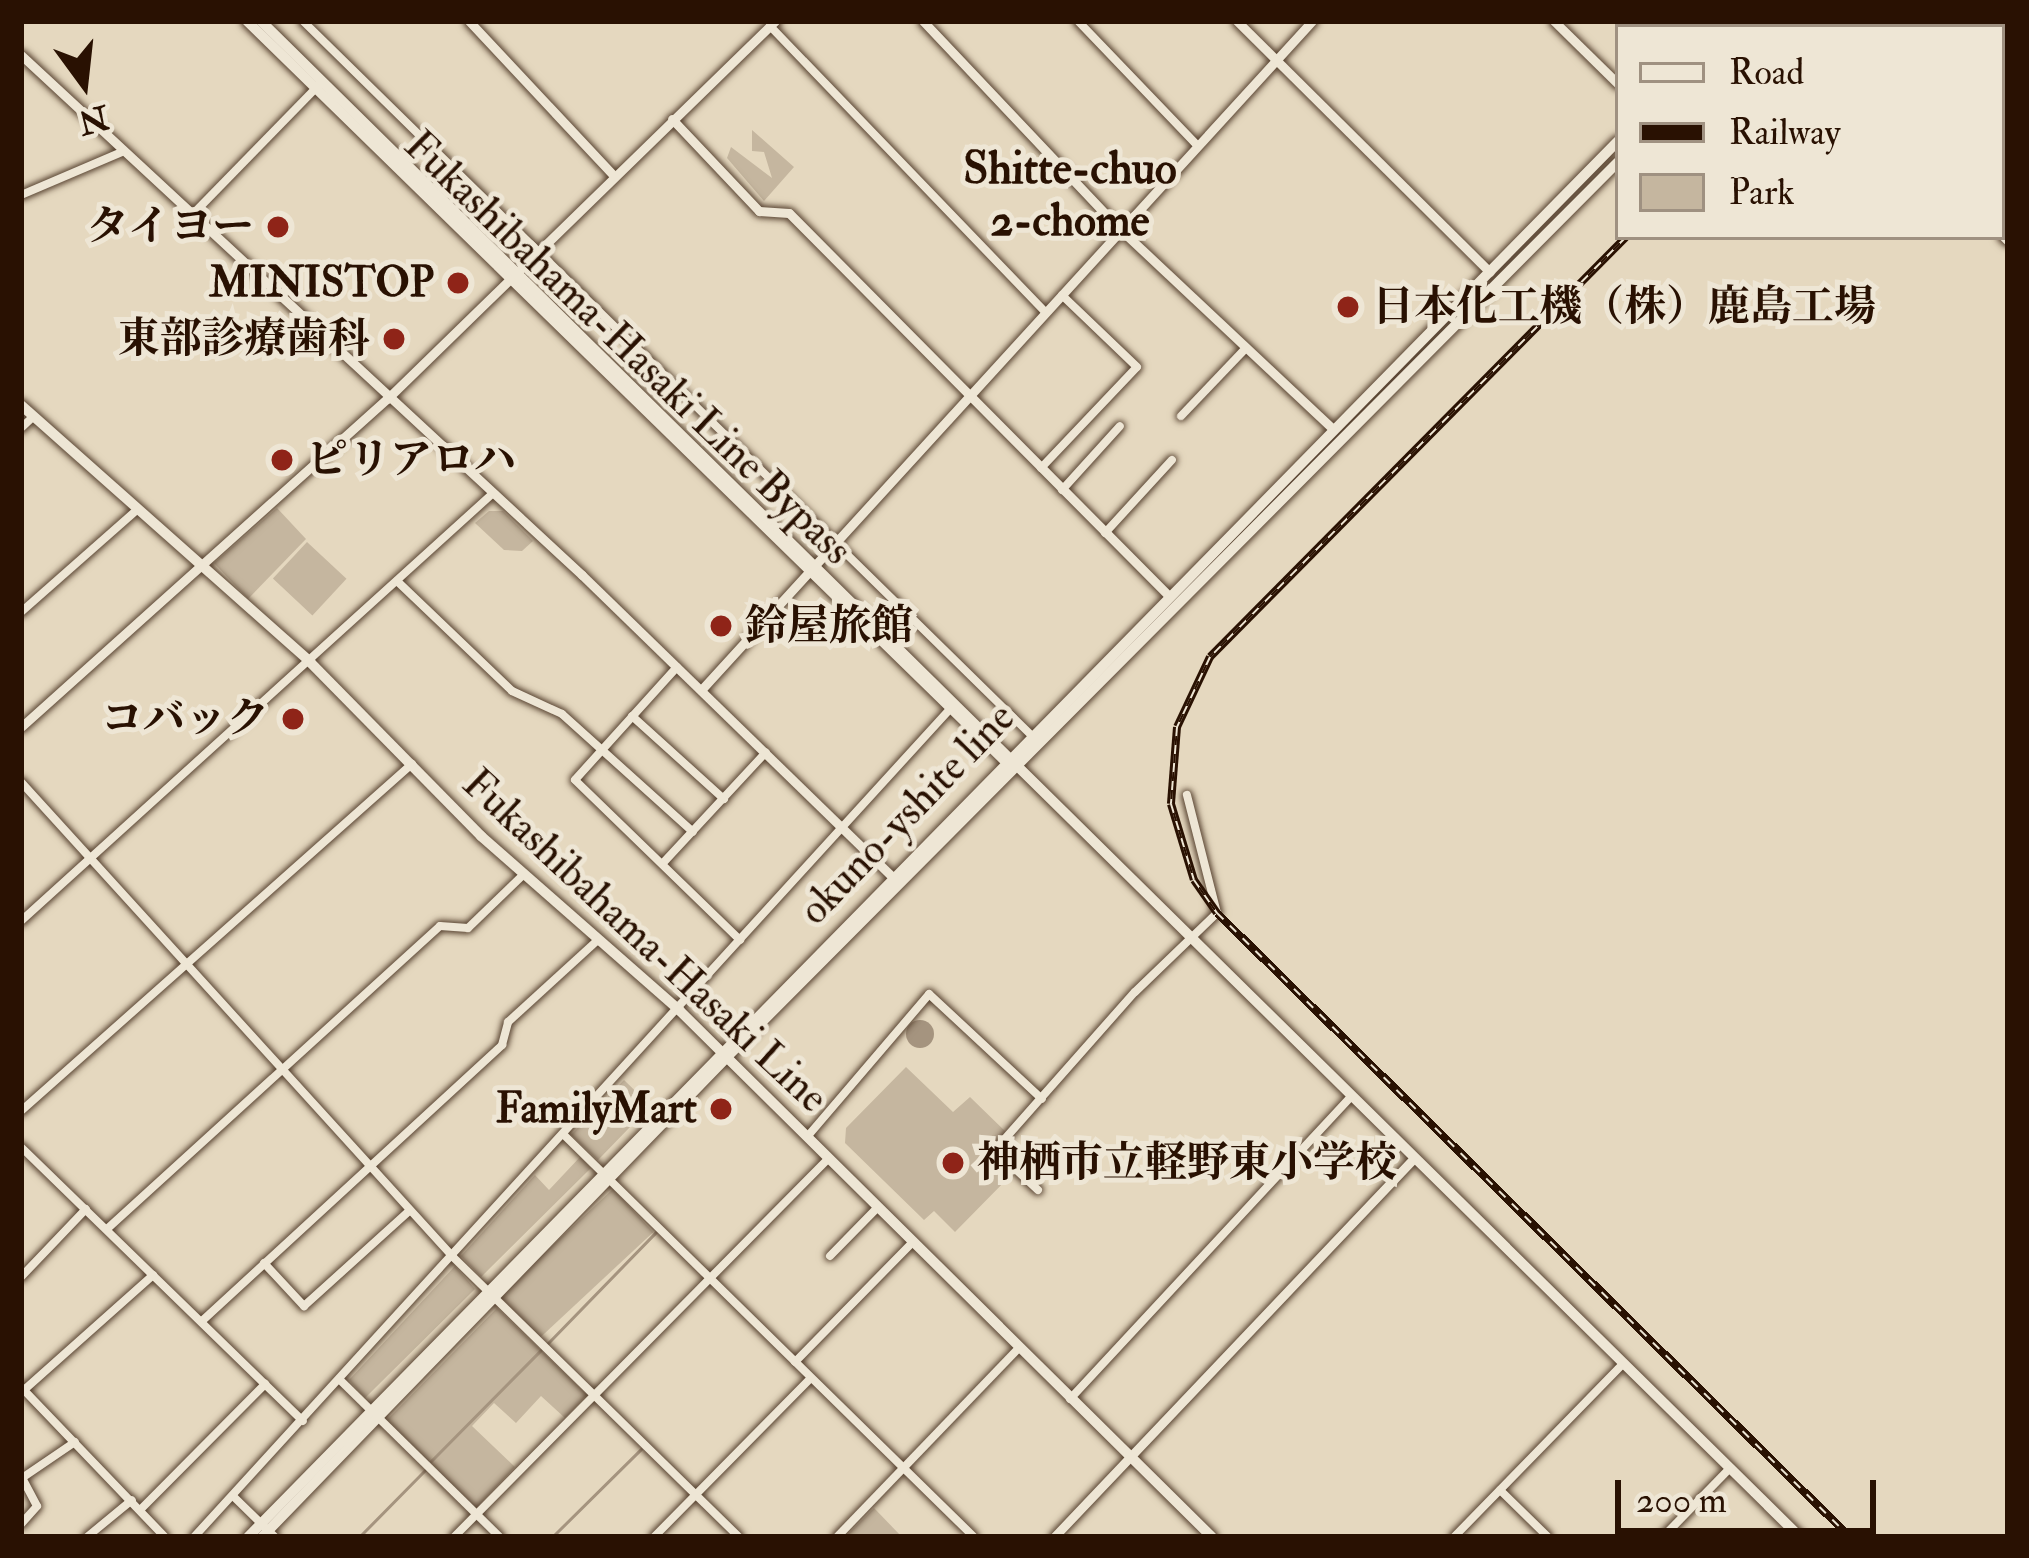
<!DOCTYPE html>
<meta charset="utf-8">
<style>
body{margin:0}
#map{position:relative;width:2029px;height:1558px;overflow:hidden;background:#e5d8bf;font-family:"IM FELL Double Pica","Noto Serif JP",serif}
div>[style]{position:absolute}
[style*='--x']{left:calc(var(--x)*1px);top:calc(var(--y)*1px);width:calc(var(--w)*1px);rotate:calc(var(--a)*1deg)}
.green>*{inset:0;background:#c5b69f;transform-origin:0 0}
.water>*{inset:0;background:#a5947f}
.round{border-radius:50%}
.stream>*{height:3px;margin:-1.5px;padding:0 1.5px;transform-origin:1.5px;border-radius:1.5px;background:#a5947f}
.roads{filter:drop-shadow(0 0 3px #584331) drop-shadow(0 0 3px #584331)}
.minor>*{height:8px;margin:-4px;padding:0 4px;transform-origin:4px;border-radius:4px;background:#eee6d5}
.tertiary>*{height:9px;margin:-4.5px;padding:0 4.5px;transform-origin:4.5px;border-radius:4.5px;background:#eee6d5}
.secondary>*{height:10px;margin:-5px;padding:0 5px;transform-origin:5px;border-radius:5px;background:#eee6d5}
.rail>*{height:8px;margin-top:-4px;transform-origin:0;background:repeating-linear-gradient(90deg,#eee6d5 0 9px,#291102 0 18px);box-sizing:border-box;border-block:3px solid #291102}
.dots>*{width:33px;height:33px;translate:-50% -50%;box-sizing:border-box;border:6px solid #eee6d5;border-radius:50%}
span{translate:-50% -50%;white-space:nowrap;text-align:center;line-height:1.15;-webkit-text-stroke:10px #eee6d5;paint-order:stroke}
.poi-label{font-size:42px;color:#291102;font-weight:700}
.right{translate:-100% -50%;text-align:right}
.left{translate:0 -50%;text-align:left}
.street-label{font-size:42px;color:#291102}
.neighbourhood-label{font-size:45px;color:#291102;font-weight:700}
.frame{position:absolute;inset:0;border:24px solid #291102;pointer-events:none}
.legend{position:absolute;left:1615px;top:24px;width:390px;height:216px;box-sizing:border-box;background:#eee6d5;border:3px solid #9f9181;margin:0;padding:15px 21px;list-style:none;font-size:36px;color:#291102}
.legend li{display:flex;align-items:center;gap:24px;height:60px}
.legend b{width:60px;border:3px solid #9f9181}
.north{position:absolute;left:24px;top:24px;width:120px;height:120px;-webkit-text-stroke:9px #eee6d5;paint-order:stroke;rotate:165deg;font-size:33px;font-weight:700;line-height:48px;text-align:center;color:#291102}
.north::after{content:'';display:block;margin:auto;width:42px;height:54px;background:#291102;clip-path:polygon(50% 0,100% 100%,50% 72%,0 100%)}
.scale{position:absolute;left:1615px;top:1480px;width:261px;height:54px;box-sizing:border-box;border:6px solid #291102;border-top:0;padding-left:15px;font-size:36px;line-height:42px;white-space:nowrap;color:#291102;-webkit-text-stroke:9px #eee6d5;paint-order:stroke}
</style>
<div id="map">
<div class="green">
<div style="clip-path:polygon(752px 130px,794px 167px,764px 201px,727px 158px,731px 147px,772px 178px,764px 152px,752px 151px)"></div>
<div style="clip-path:polygon(277px 508px,306px 539px,248px 599px,214px 563px)"></div>
<div style="clip-path:polygon(489px 511px,503px 511px,533px 541px,522px 551px,504px 550px,475px 523px)"></div>
<div style="left:307px;top:542px;width:54px;height:50px;rotate:43deg"></div>
<div style="clip-path:polygon(906px 1067px,953px 1112px,970px 1097px,1007px 1133px,990px 1151px,1013px 1173px,955px 1232px,934px 1211px,924px 1220px,845px 1143px,846px 1128px)"></div>
<div style="left:624px;top:1080px;width:37px;height:76px;rotate:44deg"></div>
<div style="clip-path:polygon(580px 1157px,591px 1168px,481px 1277px,461px 1256px,535px 1175px,549px 1190px)"></div>
<div style="left:613px;top:1189px;width:59px;height:156px;rotate:47deg"></div>
<div style="clip-path:polygon(455px 1266px,475px 1289px,365px 1398px,349px 1380px)"></div>
<div style="clip-path:polygon(497px 1308px,587px 1395px,565px 1418px,541px 1396px,516px 1423px,494px 1403px,472px 1426px,515px 1467px,476px 1508px,386px 1421px)"></div>
<div style="clip-path:polygon(874px 1508px,902px 1537px,845px 1537px)"></div>
</div>
<div class="water">
<div class="round" style="left:906px;top:1020px;width:28px;height:28px"></div>
</div>
<div class="stream">
<div style="--x:548;--y:1343;--w:155;--a:-45.8"></div>
<div style="--x:431;--y:1461;--w:156;--a:-45.3"></div>
<div style="--x:359;--y:1537;--w:94;--a:-45.4"></div>
<div style="--x:552;--y:1537;--w:125;--a:-44.7"></div>
</div>
<div class="roads">
<div class="minor">
<div style="--x:303;--y:21;--w:1018;--a:44.44"></div>
<div style="--x:1078;--y:21;--w:173;--a:46.2"></div>
<div style="--x:770;--y:26;--w:398;--a:46.1"></div>
<div style="--x:21;--y:195;--w:112;--a:-23.1"></div>
<div style="--x:194;--y:213;--w:179;--a:-45.7"></div>
<div style="--x:1181;--y:416;--w:93;--a:-46.3"></div>
<div style="--x:21;--y:428;--w:16;--a:-43"></div>
<div style="--x:1041;--y:468;--w:139;--a:-46.5"></div>
<div style="--x:1137;--y:367;--w:104;--a:-136.2"></div>
<div style="--x:1062;--y:490;--w:86;--a:-47.8"></div>
<div style="--x:1105;--y:533;--w:99;--a:-47.5"></div>
<div style="--x:397;--y:581;--w:159;--a:43.7"></div>
<div style="--x:512;--y:691;--w:55;--a:24.7"></div>
<div style="--x:562;--y:714;--w:176;--a:42"></div>
<div style="--x:21;--y:612;--w:156;--a:-41.4"></div>
<div style="--x:677;--y:667;--w:152;--a:132.1"></div>
<div style="--x:575;--y:780;--w:230;--a:44.1"></div>
<div style="--x:632;--y:716;--w:124;--a:42.1"></div>
<div style="--x:21;--y:782;--w:642;--a:47.71"></div>
<div style="--x:453;--y:1257;--w:400;--a:44.4"></div>
<div style="--x:663;--y:863;--w:151;--a:-47.1"></div>
<div style="--x:21;--y:921;--w:636;--a:-42.19"></div>
<div style="--x:21;--y:1111;--w:523;--a:-41.59"></div>
<div style="--x:564;--y:1135;--w:574;--a:44.44"></div>
<div style="--x:807;--y:1137;--w:188;--a:-49.5"></div>
<div style="--x:929;--y:994;--w:154;--a:42.9"></div>
<div style="--x:21;--y:1147;--w:393;--a:44.2"></div>
<div style="--x:1038;--y:1190;--w:59;--a:-137.1"></div>
<div style="--x:995;--y:1150;--w:211;--a:-48.5"></div>
<div style="--x:1135;--y:992;--w:114;--a:-43.9"></div>
<div style="--x:1217;--y:913;--w:122;--a:-104.3"></div>
<div style="--x:107;--y:1229;--w:450;--a:-42.3"></div>
<div style="--x:440;--y:926;--w:28;--a:4"></div>
<div style="--x:468;--y:928;--w:78;--a:-44"></div>
<div style="--x:830;--y:1256;--w:66;--a:-45.6"></div>
<div style="--x:264;--y:1263;--w:59;--a:47.1"></div>
<div style="--x:304;--y:1306;--w:142;--a:-42.1"></div>
<div style="--x:21;--y:1277;--w:94;--a:-46.3"></div>
<div style="--x:202;--y:1321;--w:408;--a:-42.6"></div>
<div style="--x:502;--y:1045;--w:24;--a:-75"></div>
<div style="--x:508;--y:1022;--w:123;--a:-42.4"></div>
<div style="--x:795;--y:1362;--w:165;--a:-45.5"></div>
<div style="--x:341;--y:1381;--w:223;--a:44.5"></div>
<div style="--x:21;--y:1387;--w:208;--a:46.2"></div>
<div style="--x:24;--y:1390;--w:173;--a:-41.7"></div>
<div style="--x:1070;--y:1399;--w:413;--a:-47.1"></div>
<div style="--x:1500;--y:1490;--w:67;--a:44.4"></div>
<div style="--x:234;--y:1497;--w:57;--a:44.3"></div>
<div style="--x:142;--y:1508;--w:175;--a:-45.2"></div>
<div style="--x:21;--y:1524;--w:24;--a:-48"></div>
<div style="--x:37;--y:1506;--w:32;--a:-118"></div>
<div style="--x:22;--y:1478;--w:64;--a:-34.2"></div>
<div style="--x:87;--y:1537;--w:58;--a:-39.4"></div>
<div style="--x:194;--y:1537;--w:1121;--a:-47.6"></div>
<div style="--x:454;--y:1537;--w:530;--a:-45.31"></div>
<div style="--x:654;--y:1537;--w:223;--a:-45.4"></div>
<div style="--x:837;--y:1537;--w:261;--a:-46.1"></div>
<div style="--x:1454;--y:1537;--w:242;--a:-45.7"></div>
<div style="--x:1663;--y:1537;--w:96;--a:-45.8"></div>
</div>
<div class="tertiary">
<div style="--x:469;--y:21;--w:212;--a:46.9"></div>
<div style="--x:923;--y:21;--w:286;--a:46.6"></div>
<div style="--x:1120;--y:229;--w:292;--a:43.2"></div>
<div style="--x:1237;--y:21;--w:356;--a:44.8"></div>
<div style="--x:1554;--y:21;--w:90;--a:44.5"></div>
<div style="--x:1791;--y:21;--w:8;--a:45"></div>
<div style="--x:1803;--y:21;--w:8;--a:45"></div>
<div style="--x:21;--y:55;--w:765;--a:42.83"></div>
<div style="--x:582;--y:575;--w:434;--a:44.2"></div>
<div style="--x:672;--y:119;--w:127;--a:46.6"></div>
<div style="--x:759;--y:211;--w:30;--a:4"></div>
<div style="--x:789;--y:213;--w:538;--a:45.23"></div>
<div style="--x:2002;--y:235;--w:8;--a:45"></div>
<div style="--x:702;--y:689;--w:905;--a:-47.6"></div>
<div style="--x:21;--y:727;--w:491;--a:-41.9"></div>
<div style="--x:387;--y:399;--w:542;--a:-44.25"></div>
<div style="--x:1054;--y:1537;--w:523;--a:-46.47"></div>
</div>
<div class="secondary">
<div style="--x:247;--y:21;--w:1064;--a:44.31"></div>
<div style="--x:261;--y:21;--w:2160;--a:44.57"></div>
<div style="--x:1733;--y:27;--w:8;--a:-45"></div>
<div style="--x:1754;--y:27;--w:8;--a:-45"></div>
<div style="--x:21;--y:405;--w:387;--a:41.6"></div>
<div style="--x:310;--y:662;--w:244;--a:45.5"></div>
<div style="--x:481;--y:836;--w:264;--a:41.3"></div>
<div style="--x:679;--y:1010;--w:750;--a:44.68"></div>
<div style="--x:248;--y:1537;--w:1956;--a:-45.54"></div>
<div style="--x:262;--y:1537;--w:667;--a:-45.91"></div>
<div style="--x:726;--y:1058;--w:1264;--a:-45.13"></div>
</div>
</div>
<div class="rail">
<div style="--x:1834;--y:27;--w:8;--a:-45"></div>
<div style="--x:1626;--y:237;--w:591;--a:134.73"></div>
<div style="--x:1210;--y:657;--w:77;--a:115.2"></div>
<div style="--x:1177;--y:727;--w:77;--a:94.5"></div>
<div style="--x:1171;--y:804;--w:79;--a:73.2"></div>
<div style="--x:1194;--y:880;--w:40;--a:55.1"></div>
<div style="--x:1217;--y:913;--w:889;--a:44.59"></div>
</div>
<div class="dots">
<div style="left:278px;top:227px;background:#8f2418"></div>
<div style="left:458px;top:283px;background:#8f2418"></div>
<div style="left:1348px;top:307px;background:#8f2418"></div>
<div style="left:394px;top:339px;background:#8f2418"></div>
<div style="left:282px;top:460px;background:#8f2418"></div>
<div style="left:721px;top:626px;background:#8f2418"></div>
<div style="left:293px;top:719px;background:#8f2418"></div>
<div style="left:721px;top:1109px;background:#8f2418"></div>
<div style="left:953px;top:1163px;background:#8f2418"></div>
</div>
<div class="poi-label">
<span class="right" style="left:254px;top:227px">タイヨー</span>
<span class="right" style="left:434px;top:283px">MINISTOP</span>
<span class="left" style="left:1372px;top:307px">日本化工機（株）鹿島工場</span>
<span class="right" style="left:370px;top:339px">東部診療歯科</span>
<span class="left" style="left:306px;top:460px">ピリアロハ</span>
<span class="left" style="left:745px;top:626px">鈴屋旅館</span>
<span class="right" style="left:269px;top:719px">コバック</span>
<span class="right" style="left:697px;top:1109px">FamilyMart</span>
<span class="left" style="left:977px;top:1163px">神栖市立軽野東小学校</span>
</div>
<div class="street-label">
<span style="left:628px;top:348px;rotate:44deg">Fukashibahama-Hasaki Line Bypass</span>
<span style="left:907px;top:814px;rotate:-46deg">okuno-yshite line</span>
<span style="left:645px;top:941px;rotate:43deg">Fukashibahama-Hasaki Line</span>
</div>
<div class="neighbourhood-label">
<span style="left:1070px;top:196px">Shitte-chuo<br>2-chome</span>
</div>
<div class="frame"></div>
<ul class="legend">
<li><b style="height:15px;background:#eee6d5"></b>Road</li>
<li><b style="height:15px;background:#291102"></b>Railway</li>
<li><b style="height:33px;background:#c5b69f"></b>Park</li>
</ul>
<div class="north">N</div>
<div class="scale">200 m</div>
</div>
